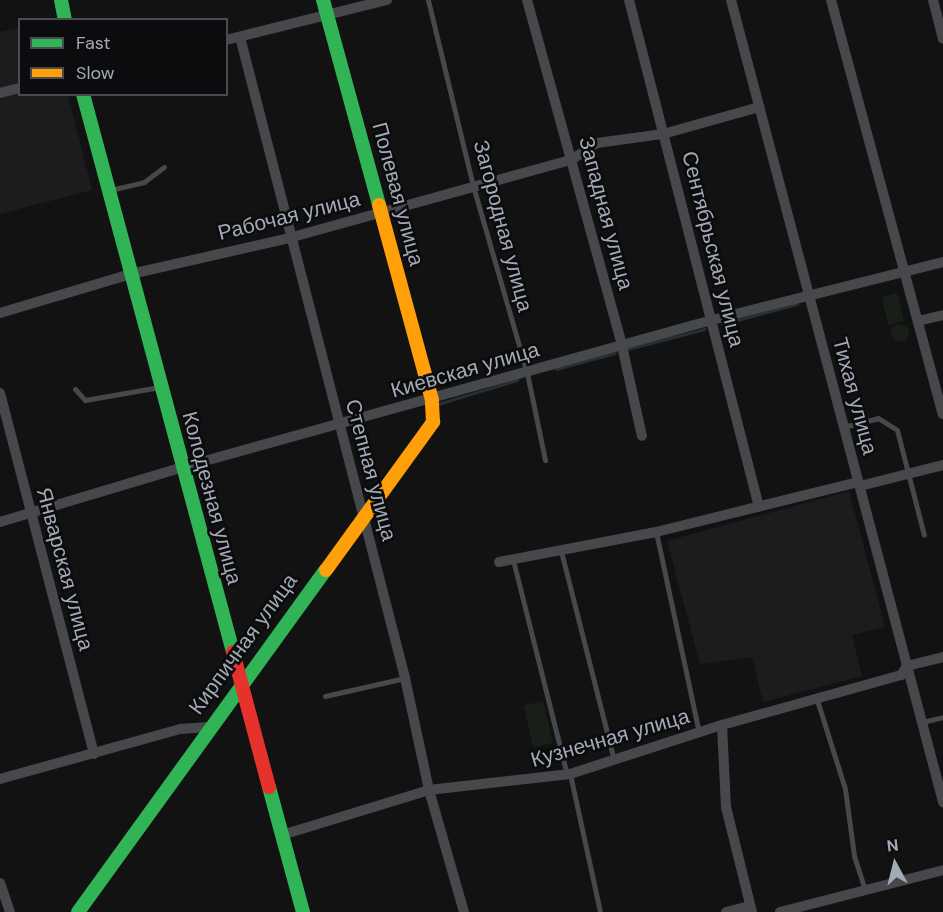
<!DOCTYPE html>
<meta charset="utf-8">
<style>
body{margin:0}
#map{position:relative;width:943px;height:912px;overflow:hidden;background:#121212;font-family:"DM Sans",sans-serif}
div>[style]{position:absolute}
[style*='--x']{left:calc(var(--x)*1px);top:calc(var(--y)*1px);width:calc(var(--w)*1px);rotate:calc(var(--a)*1deg)}
.built>*{inset:0;background:#1c1c1e}
.green>*{inset:0;background:#181f18;transform-origin:0 0}
.round{border-radius:50%}
.stream>*{height:3px;margin:-1.5px;padding:0 1.5px;transform-origin:1.5px;border-radius:1.5px;background:#252f34}
.lane>*{height:5px;margin:-2.5px;padding:0 2.5px;transform-origin:2.5px;border-radius:2.5px;background:#46484b}
.street>*{height:10px;margin:-5px;padding:0 5px;transform-origin:5px;border-radius:5px;background:#46484b}
.fast>*{height:14px;margin:-7px;padding:0 7px;transform-origin:7px;border-radius:7px;background:#30b455}
.slow>*{height:14px;margin:-7px;padding:0 7px;transform-origin:7px;border-radius:7px;background:#ff9f0a}
.jam>*{height:14px;margin:-7px;padding:0 7px;transform-origin:7px;border-radius:7px;background:#e5322d}
span{translate:-50% -50%;white-space:nowrap;text-align:center;line-height:1.15;-webkit-text-stroke:5px #0c0c0e;paint-order:stroke}
.street-label{font-size:21px;color:#a2aab5}
.legend{position:absolute;left:18px;top:18px;width:210px;height:78px;box-sizing:border-box;background:#0c0c0e;border:2px solid #484b51;margin:0;padding:8px 10px;list-style:none;font-size:18px;color:#a2aab5}
.legend li{display:flex;align-items:center;gap:12px;height:30px}
.legend b{width:30px;border:2px solid #484b51}
.north{position:absolute;left:865px;top:834px;width:60px;height:60px;-webkit-text-stroke:4px #0c0c0e;paint-order:stroke;rotate:353deg;font-size:16px;font-weight:700;line-height:24px;text-align:center;color:#a2aab5}
.north::after{content:'';display:block;margin:auto;width:21px;height:27px;background:#a2aab5;clip-path:polygon(50% 0,100% 100%,50% 72%,0 100%)}
</style>
<div id="map">
<div class="built">
<div style="clip-path:polygon(19px 28px,20px 94px,68px 95px,92px 190px,0 214px,0 32px)"></div>
<div style="clip-path:polygon(849px 491px,885px 627px,852px 635px,862px 676px,763px 702px,752px 657px,700px 664px,667px 541px)"></div>
</div>
<div class="green">
<div style="left:897px;top:293px;width:29px;height:16px;rotate:76deg"></div>
<div class="round" style="left:891px;top:324px;width:18px;height:18px"></div>
<div style="left:543px;top:701px;width:43px;height:20px;rotate:77deg"></div>
</div>
<div class="stream">
<div style="--x:722;--y:324;--w:78;--a:-14.9"></div>
<div style="--x:628;--y:349;--w:79;--a:-14.7"></div>
<div style="--x:556;--y:369;--w:61;--a:-15.2"></div>
<div style="--x:438;--y:404;--w:83;--a:-16.9"></div>
</div>
<div class="lane">
<div style="--x:428;--y:0;--w:191;--a:76.4"></div>
<div style="--x:473;--y:186;--w:195;--a:73.9"></div>
<div style="--x:527;--y:373;--w:89;--a:78.3"></div>
<div style="--x:110;--y:190;--w:35;--a:-13"></div>
<div style="--x:144;--y:182;--w:25;--a:-37"></div>
<div style="--x:75;--y:389;--w:15;--a:48"></div>
<div style="--x:85;--y:400;--w:76;--a:-9.8"></div>
<div style="--x:843;--y:427;--w:36;--a:-14"></div>
<div style="--x:878;--y:418;--w:22;--a:32"></div>
<div style="--x:897;--y:430;--w:108;--a:75.6"></div>
<div style="--x:656;--y:532;--w:206;--a:77.9"></div>
<div style="--x:561;--y:551;--w:216;--a:75.8"></div>
<div style="--x:513;--y:560;--w:222;--a:75.9"></div>
<div style="--x:325;--y:696;--w:82;--a:-12.7"></div>
<div style="--x:817;--y:700;--w:93;--a:72.5"></div>
<div style="--x:845;--y:789;--w:68;--a:82.3"></div>
<div style="--x:854;--y:856;--w:36;--a:72"></div>
<div style="--x:922;--y:722;--w:22;--a:-13"></div>
<div style="--x:570;--y:774;--w:141;--a:77.7"></div>
</div>
<div class="street">
<div style="--x:527;--y:0;--w:359;--a:74.6"></div>
<div style="--x:622;--y:346;--w:92;--a:77.5"></div>
<div style="--x:629;--y:0;--w:523;--a:75.62"></div>
<div style="--x:731;--y:0;--w:830;--a:75.19"></div>
<div style="--x:831;--y:0;--w:429;--a:74.9"></div>
<div style="--x:933;--y:0;--w:40;--a:75.6"></div>
<div style="--x:240;--y:37;--w:662;--a:75.56"></div>
<div style="--x:405;--y:678;--w:115;--a:77.9"></div>
<div style="--x:429;--y:790;--w:127;--a:74"></div>
<div style="--x:226;--y:40;--w:166;--a:-14"></div>
<div style="--x:0;--y:93;--w:21;--a:-14"></div>
<div style="--x:0;--y:313;--w:137;--a:-16.6"></div>
<div style="--x:131;--y:274;--w:162;--a:-12.8"></div>
<div style="--x:289;--y:238;--w:293;--a:-15.5"></div>
<div style="--x:571;--y:160;--w:31;--a:-33"></div>
<div style="--x:597;--y:143;--w:67;--a:-7.8"></div>
<div style="--x:663;--y:134;--w:100;--a:-15.7"></div>
<div style="--x:918;--y:321;--w:26;--a:-13"></div>
<div style="--x:0;--y:393;--w:373;--a:75.4"></div>
<div style="--x:860;--y:486;--w:86;--a:-14.2"></div>
<div style="--x:0;--y:522;--w:191;--a:-16.7"></div>
<div style="--x:183;--y:467;--w:549;--a:-15.53"></div>
<div style="--x:712;--y:320;--w:238;--a:-14.1"></div>
<div style="--x:499;--y:562;--w:160;--a:-10.8"></div>
<div style="--x:656;--y:532;--w:208;--a:-13.9"></div>
<div style="--x:722;--y:725;--w:82;--a:87.2"></div>
<div style="--x:726;--y:807;--w:108;--a:76.1"></div>
<div style="--x:0;--y:779;--w:187;--a:-15.5"></div>
<div style="--x:180;--y:729;--w:29;--a:-4"></div>
<div style="--x:282;--y:835;--w:154;--a:-17"></div>
<div style="--x:429;--y:790;--w:142;--a:-6.5"></div>
<div style="--x:570;--y:774;--w:160;--a:-17.9"></div>
<div style="--x:722;--y:725;--w:186;--a:-15.6"></div>
<div style="--x:901;--y:675;--w:11;--a:-56"></div>
<div style="--x:907;--y:666;--w:37;--a:-14"></div>
<div style="--x:0;--y:883;--w:31;--a:71"></div>
<div style="--x:726;--y:912;--w:25;--a:-14"></div>
<div style="--x:780;--y:912;--w:168;--a:-14.4"></div>
</div>
<div class="fast">
<div style="--x:61;--y:0;--w:20;--a:79"></div>
<div style="--x:323;--y:0;--w:213;--a:74.7"></div>
<div style="--x:83;--y:94;--w:578;--a:74.95"></div>
<div style="--x:269;--y:787;--w:130;--a:74.8"></div>
<div style="--x:78;--y:912;--w:422;--a:-54.1"></div>
</div>
<div class="slow">
<div style="--x:326;--y:570;--w:183;--a:-54.1"></div>
<div style="--x:433;--y:422;--w:22;--a:-93"></div>
<div style="--x:432;--y:400;--w:202;--a:-105.2"></div>
</div>
<div class="jam">
<div style="--x:233;--y:652;--w:140;--a:75.1"></div>
</div>
<div class="street-label">
<span style="left:398px;top:194px;rotate:75deg">Полевая улица</span>
<span style="left:606px;top:213px;rotate:75deg">Западная улица</span>
<span style="left:289px;top:216px;rotate:-14deg">Рабочая улица</span>
<span style="left:503px;top:226px;rotate:75deg">Загородная улица</span>
<span style="left:713px;top:249px;rotate:76deg">Сентябрьская улица</span>
<span style="left:465px;top:370px;rotate:-16deg">Киевская улица</span>
<span style="left:855px;top:396px;rotate:75deg">Тихая улица</span>
<span style="left:371px;top:470px;rotate:75deg">Степная улица</span>
<span style="left:212px;top:498px;rotate:75deg">Колодезная улица</span>
<span style="left:65px;top:569px;rotate:75deg">Январская улица</span>
<span style="left:243px;top:644px;rotate:-54deg">Кирпичная улица</span>
<span style="left:610px;top:738px;rotate:-16deg">Кузнечная улица</span>
</div>
<ul class="legend">
<li><b style="height:8px;background:#30b455"></b>Fast</li>
<li><b style="height:8px;background:#ff9f0a"></b>Slow</li>
</ul>
<div class="north">N</div>
</div>
